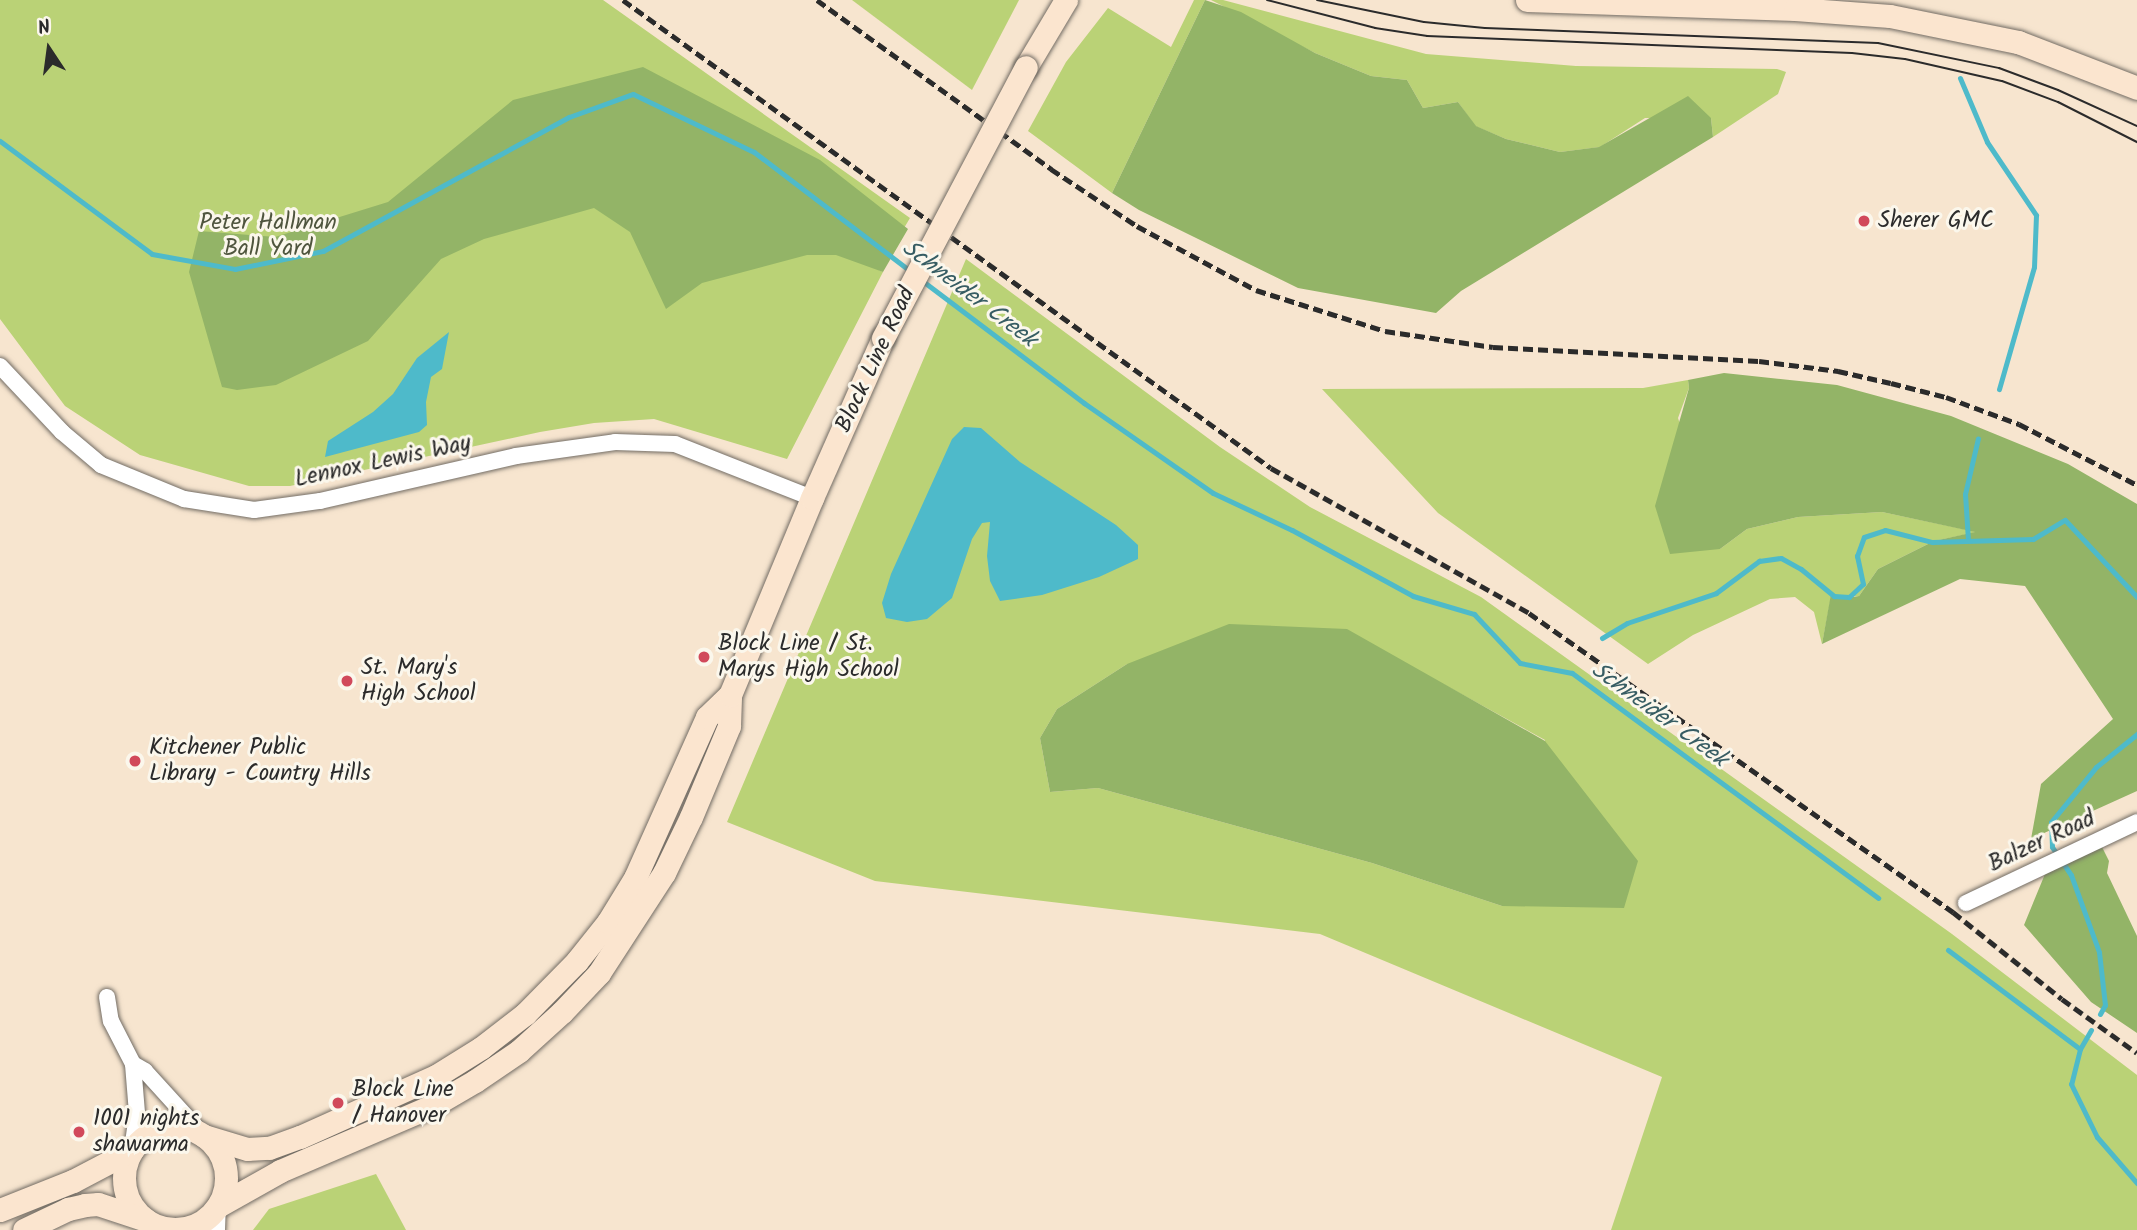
<!DOCTYPE html>
<style>
body{margin:0}
#map{position:relative;width:2137px;height:1230px;overflow:hidden;background:#f7e5cf;font-family:Kalam,sans-serif}
div>[style]{position:absolute}
[style*='--x']{left:calc(var(--x)*1px);top:calc(var(--y)*1px);width:calc(var(--w)*1px);rotate:calc(var(--a)*1deg)}
.green>*{inset:0;background:#bad276}
.forest>*{inset:0;background:#93b467}
.water>*{inset:0;background:#4ebaca}
.stream>*{height:5px;margin:-2.5px;padding:0 2.5px;transform-origin:2.5px;border-radius:2.5px;background:#4ebaca}
.roads{filter:drop-shadow(0 0 2px #726c64) drop-shadow(0 0 2px #726c64)}
.street>*{height:16px;margin:-8px;padding:0 8px;transform-origin:8px;border-radius:8px;background:#fff}
.secondary>*{height:23px;margin:-11.5px;padding:0 11.5px;transform-origin:11.5px;border-radius:11.5px;background:#fbe5cf}
.secondary>.ring{margin:-11.5px;padding:0;box-sizing:content-box;background:none;border:23px solid #fbe5cf;border-radius:50%}
.tram>*{height:2px;margin:-1px;padding:0 1px;transform-origin:1px;border-radius:1px;background:#2b2b2b}
.rail>*{height:5px;margin-top:-2.5px;transform-origin:0;background:repeating-linear-gradient(90deg,#2b2b2b 0 10px,transparent 0 15px)}
.bridges{filter:drop-shadow(0 0 2px #726c64) drop-shadow(0 0 2px #726c64)}
.secondary-bridge>*{height:23px;margin:-11.5px;padding:0 11.5px;transform-origin:11.5px;border-radius:11.5px;background:#fbe5cf}
.dots>*{width:19px;height:19px;translate:-50% -50%;box-sizing:border-box;border:4px solid #fbf7ec;border-radius:50%}
span{translate:-50% -50%;white-space:nowrap;text-align:center;line-height:1.15;-webkit-text-stroke:6px #fbf7ec;paint-order:stroke}
.poi-label{font-size:23px;color:#2b2b2b}
.left{translate:0 -50%;text-align:left}
.park-label{font-size:23px;color:#4f553e}
.street-label{font-size:23px;color:#2b2b2b}
.water-label{font-size:24px;color:#375d63;font-style:italic}
.north{position:absolute;left:14px;top:14px;width:70px;height:70px;-webkit-text-stroke:5px #fbf7ec;paint-order:stroke;rotate:347deg;font-size:19px;font-weight:700;line-height:28px;text-align:center;color:#2b2b2b}
.north::after{content:'';display:block;margin:auto;width:24px;height:32px;background:#2b2b2b;clip-path:polygon(50% 0,100% 100%,50% 72%,0 100%)}
</style>
<div id="map">
<div class="green">
<div style="clip-path:polygon(0 0,603px 0,910px 218px,879px 270px,883px 272px,787px 459px,654px 419px,594px 423px,540px 432px,290px 486px,249px 486px,140px 455px,65px 406px,0 319px)"></div>
<div style="clip-path:polygon(852px 0,1019px 0,972px 90px)"></div>
<div style="clip-path:polygon(1194px 0,1205px 0,1112px 193px,1028px 131px,1066px 62px,1108px 8px,1171px 47px)"></div>
<div style="clip-path:polygon(1211px 0,1223px 0,1426px 54px,1576px 66px,1777px 69px,1786px 72px,1778px 94px,1713px 137px,1711px 118px,1645px 118px,1600px 147px,1560px 152px,1506px 139px,1475px 126px,1458px 102px,1423px 108px,1407px 80px,1371px 76px,1315px 53px)"></div>
<div style="clip-path:polygon(evenodd,966px 259px,1220px 447px,1310px 507px,1481px 597px,1952px 934px,2137px 1075px,2137px 1230px,1611px 1230px,1662px 1077px,1320px 934px,875px 881px,727px 822px,966px 259px,1127px 664px,1443px 684px,1545px 740px,1502px 906px,1372px 863px,1098px 788px,1050px 792px,1040px 738px,1057px 709px,1127px 664px)"></div>
<div style="clip-path:polygon(1688px 380px,1689px 388px,1678px 418px,1720px 549px,1747px 529px,1798px 517px,1882px 512px,1977px 532px,1934px 541px,1878px 569px,1859px 596px,1831px 597px,1822px 644px,1814px 612px,1795px 597px,1770px 599px,1693px 635px,1648px 664px,1438px 513px,1322px 389px,1643px 388px)"></div>
<div style="clip-path:polygon(376px 1174px,406px 1230px,253px 1230px,269px 1209px)"></div>
</div>
<div class="forest">
<div style="clip-path:polygon(1205px 0,1241px 12px,1315px 53px,1371px 76px,1407px 80px,1423px 108px,1458px 102px,1476px 126px,1506px 139px,1560px 152px,1599px 147px,1688px 96px,1711px 118px,1713px 137px,1461px 291px,1436px 313px,1298px 288px,1139px 210px,1112px 193px)"></div>
<div style="clip-path:polygon(643px 67px,820px 160px,908px 229px,883px 272px,836px 255px,807px 255px,702px 283px,666px 309px,630px 232px,594px 208px,484px 239px,441px 259px,368px 341px,276px 385px,237px 390px,222px 387px,189px 272px,199px 231px,275px 237px,388px 202px,513px 100px)"></div>
<div style="clip-path:polygon(1724px 373px,1837px 385px,1951px 416px,2068px 464px,2137px 504px,2137px 791px,2031px 839px,2041px 784px,2113px 719px,2025px 586px,1960px 579px,1822px 644px,1831px 594px,1846px 598px,1859px 596px,1878px 569px,1934px 541px,1975px 532px,1882px 512px,1798px 517px,1747px 529px,1720px 549px,1670px 554px,1655px 506px,1689px 388px,1688px 380px)"></div>
<div style="clip-path:polygon(1229px 624px,1347px 629px,1545px 741px,1638px 861px,1624px 908px,1502px 906px,1372px 863px,1098px 788px,1050px 792px,1040px 738px,1057px 709px,1127px 664px)"></div>
<div style="clip-path:polygon(2101px 845px,2109px 861px,2107px 873px,2137px 936px,2137px 1033px,2091px 1002px,2024px 925px,2045px 874px)"></div>
</div>
<div class="water">
<div style="clip-path:polygon(449px 332px,442px 369px,431px 377px,426px 402px,427px 425px,419px 432px,325px 457px,328px 441px,373px 412px,393px 394px,417px 358px)"></div>
<div style="clip-path:polygon(964px 427px,981px 428px,1020px 462px,1116px 525px,1138px 545px,1138px 559px,1099px 577px,1042px 595px,1000px 601px,990px 581px,987px 556px,990px 522px,982px 523px,972px 539px,952px 598px,927px 619px,907px 622px,886px 618px,882px 603px,891px 574px,952px 439px)"></div>
</div>
<div class="stream">
<div style="--x:1960;--y:78;--w:69;--a:67.1"></div>
<div style="--x:1987;--y:142;--w:88;--a:56.1"></div>
<div style="--x:2036;--y:215;--w:52;--a:92.2"></div>
<div style="--x:2034;--y:267;--w:127;--a:106"></div>
<div style="--x:0;--y:141;--w:189;--a:36.6"></div>
<div style="--x:152;--y:254;--w:84;--a:10.2"></div>
<div style="--x:235;--y:269;--w:90;--a:-11.6"></div>
<div style="--x:323;--y:251;--w:280;--a:-28.6"></div>
<div style="--x:569;--y:117;--w:68;--a:-19.8"></div>
<div style="--x:633;--y:94;--w:134;--a:25.6"></div>
<div style="--x:754;--y:152;--w:200;--a:37.3"></div>
<div style="--x:920;--y:279;--w:206;--a:37.1"></div>
<div style="--x:1084;--y:403;--w:157;--a:34.9"></div>
<div style="--x:1213;--y:493;--w:87;--a:25.1"></div>
<div style="--x:1292;--y:530;--w:138;--a:28.6"></div>
<div style="--x:1413;--y:596;--w:64;--a:16.4"></div>
<div style="--x:1474;--y:614;--w:67;--a:46.8"></div>
<div style="--x:1520;--y:663;--w:53;--a:10.9"></div>
<div style="--x:1572;--y:673;--w:380;--a:36.3"></div>
<div style="--x:1968;--y:540;--w:46;--a:-93.7"></div>
<div style="--x:1965;--y:494;--w:57;--a:-76.9"></div>
<div style="--x:1602;--y:638;--w:29;--a:-31"></div>
<div style="--x:1627;--y:623;--w:94;--a:-18.6"></div>
<div style="--x:1716;--y:593;--w:54;--a:-36.7"></div>
<div style="--x:1759;--y:561;--w:22;--a:-8"></div>
<div style="--x:1781;--y:558;--w:23;--a:29"></div>
<div style="--x:1801;--y:569;--w:43;--a:39.3"></div>
<div style="--x:1834;--y:596;--w:15;--a:4"></div>
<div style="--x:1849;--y:597;--w:19;--a:-43"></div>
<div style="--x:1863;--y:584;--w:29;--a:-102"></div>
<div style="--x:1857;--y:556;--w:20;--a:-70"></div>
<div style="--x:1864;--y:537;--w:22;--a:-18"></div>
<div style="--x:1885;--y:530;--w:49;--a:14.3"></div>
<div style="--x:1932;--y:542;--w:101;--a:-1.7"></div>
<div style="--x:2033;--y:539;--w:37;--a:-31"></div>
<div style="--x:2065;--y:520;--w:105;--a:46.9"></div>
<div style="--x:1948;--y:950;--w:165;--a:36.9"></div>
<div style="--x:2100;--y:1014;--w:10;--a:-61"></div>
<div style="--x:2105;--y:1005;--w:53;--a:-96.5"></div>
<div style="--x:2099;--y:952;--w:82;--a:-110"></div>
<div style="--x:2071;--y:875;--w:34;--a:-124"></div>
<div style="--x:2052;--y:847;--w:25;--a:-92"></div>
<div style="--x:2051;--y:822;--w:71;--a:-50.7"></div>
<div style="--x:2096;--y:767;--w:53;--a:-38.8"></div>
<div style="--x:2091;--y:1030;--w:22;--a:120"></div>
<div style="--x:2080;--y:1049;--w:36;--a:104"></div>
<div style="--x:2071;--y:1084;--w:59;--a:63.9"></div>
<div style="--x:2097;--y:1137;--w:61;--a:49"></div>
</div>
<div class="roads">
<div class="street">
<div style="--x:0;--y:366;--w:91;--a:46.8"></div>
<div style="--x:62;--y:432;--w:51;--a:40.2"></div>
<div style="--x:101;--y:465;--w:90;--a:22.3"></div>
<div style="--x:184;--y:499;--w:71;--a:8.9"></div>
<div style="--x:254;--y:510;--w:67;--a:-7.8"></div>
<div style="--x:320;--y:501;--w:201;--a:-12.9"></div>
<div style="--x:516;--y:456;--w:100;--a:-8"></div>
<div style="--x:615;--y:442;--w:60;--a:1.9"></div>
<div style="--x:675;--y:444;--w:147;--a:21.5"></div>
<div style="--x:1966;--y:903;--w:189;--a:-25.3"></div>
<div style="--x:107;--y:997;--w:24;--a:81"></div>
<div style="--x:111;--y:1021;--w:48;--a:62.9"></div>
<div style="--x:133;--y:1064;--w:14;--a:30"></div>
<div style="--x:145;--y:1071;--w:88;--a:47.8"></div>
<div style="--x:132;--y:1150;--w:37;--a:-82"></div>
<div style="--x:137;--y:1113;--w:49;--a:-94.7"></div>
<div style="--x:217;--y:1230;--w:24;--a:-88"></div>
</div>
<div class="secondary">
<div style="--x:1527;--y:0;--w:268;--a:1.9"></div>
<div style="--x:1795;--y:9;--w:95;--a:4.2"></div>
<div style="--x:1890;--y:16;--w:131;--a:11.5"></div>
<div style="--x:2018;--y:42;--w:128;--a:21.1"></div>
<div style="--x:1026;--y:67;--w:78;--a:-59.2"></div>
<div class="ring" style="left:124px;top:1127px;width:79px;height:79px"></div>
<div style="--x:204;--y:1136;--w:45;--a:16.8"></div>
<div style="--x:247;--y:1149;--w:22;--a:-3"></div>
<div style="--x:269;--y:1148;--w:33;--a:-20"></div>
<div style="--x:300;--y:1137;--w:149;--a:-24.2"></div>
<div style="--x:436;--y:1076;--w:53;--a:-31.9"></div>
<div style="--x:481;--y:1048;--w:56;--a:-37.7"></div>
<div style="--x:525;--y:1014;--w:74;--a:-45.5"></div>
<div style="--x:577;--y:961;--w:50;--a:-51.5"></div>
<div style="--x:608;--y:922;--w:52;--a:-58.5"></div>
<div style="--x:635;--y:878;--w:176;--a:-65.9"></div>
<div style="--x:707;--y:717;--w:32;--a:-44"></div>
<div style="--x:218;--y:1206;--w:71;--a:-29.4"></div>
<div style="--x:280;--y:1171;--w:165;--a:-23.2"></div>
<div style="--x:432;--y:1106;--w:50;--a:-30.2"></div>
<div style="--x:475;--y:1081;--w:53;--a:-34.3"></div>
<div style="--x:519;--y:1051;--w:58;--a:-42.2"></div>
<div style="--x:562;--y:1012;--w:54;--a:-46.5"></div>
<div style="--x:599;--y:973;--w:119;--a:-57"></div>
<div style="--x:664;--y:873;--w:62;--a:-64.3"></div>
<div style="--x:691;--y:817;--w:99;--a:-67.3"></div>
<div style="--x:729;--y:726;--w:31;--a:-88"></div>
<div style="--x:730;--y:695;--w:213;--a:-67.4"></div>
<div style="--x:812;--y:498;--w:175;--a:-66.1"></div>
<div style="--x:0;--y:1210;--w:79;--a:-21.7"></div>
<div style="--x:73;--y:1181;--w:67;--a:-27.7"></div>
<div style="--x:24;--y:1230;--w:49;--a:-25.5"></div>
<div style="--x:68;--y:1209;--w:17;--a:-13"></div>
<div style="--x:85;--y:1205;--w:13;--a:-4"></div>
<div style="--x:98;--y:1204;--w:51;--a:18.4"></div>
</div>
</div>
<div class="tram">
<div style="--x:1267;--y:0;--w:112;--a:14.5"></div>
<div style="--x:1375;--y:28;--w:53;--a:8.7"></div>
<div style="--x:1427;--y:36;--w:425;--a:2.3"></div>
<div style="--x:1852;--y:53;--w:53;--a:6.5"></div>
<div style="--x:1905;--y:59;--w:99;--a:12.8"></div>
<div style="--x:2002;--y:81;--w:60;--a:20.6"></div>
<div style="--x:2058;--y:102;--w:89;--a:26.9"></div>
<div style="--x:1317;--y:0;--w:109;--a:11.6"></div>
<div style="--x:1424;--y:22;--w:61;--a:5.6"></div>
<div style="--x:1485;--y:28;--w:393;--a:2.2"></div>
<div style="--x:1878;--y:43;--w:124;--a:11.7"></div>
<div style="--x:1999;--y:68;--w:63;--a:20.4"></div>
<div style="--x:2058;--y:90;--w:87;--a:24.5"></div>
</div>
<div class="rail">
<div style="--x:623;--y:0;--w:799;--a:35.84"></div>
<div style="--x:1271;--y:468;--w:296;--a:29.3"></div>
<div style="--x:1529;--y:613;--w:519;--a:35.19"></div>
<div style="--x:1953;--y:912;--w:139;--a:38.6"></div>
<div style="--x:2062;--y:999;--w:92;--a:35.8"></div>
<div style="--x:817;--y:0;--w:289;--a:35.8"></div>
<div style="--x:1051;--y:169;--w:103;--a:33.5"></div>
<div style="--x:1137;--y:226;--w:135;--a:28.3"></div>
<div style="--x:1256;--y:290;--w:135;--a:17.6"></div>
<div style="--x:1385;--y:331;--w:109;--a:8.4"></div>
<div style="--x:1493;--y:347;--w:266;--a:3"></div>
<div style="--x:1759;--y:361;--w:80;--a:7.2"></div>
<div style="--x:1838;--y:371;--w:54;--a:12.8"></div>
<div style="--x:1891;--y:383;--w:57;--a:14.3"></div>
<div style="--x:1946;--y:397;--w:78;--a:20.3"></div>
<div style="--x:2019;--y:424;--w:133;--a:27.3"></div>
</div>
<div class="bridges">
<div class="secondary-bridge">
<div style="--x:883;--y:338;--w:306;--a:-62.2"></div>
</div>
</div>
<div class="dots">
<div style="left:1864px;top:221px;background:#d1495b"></div>
<div style="left:704px;top:657px;background:#d1495b"></div>
<div style="left:347px;top:681px;background:#d1495b"></div>
<div style="left:135px;top:761px;background:#d1495b"></div>
<div style="left:338px;top:1103px;background:#d1495b"></div>
<div style="left:79px;top:1132px;background:#d1495b"></div>
</div>
<div class="poi-label">
<span class="left" style="left:1878px;top:221px">Sherer GMC</span>
<span class="left" style="left:718px;top:657px">Block Line / St.<br>Marys High School</span>
<span class="left" style="left:361px;top:681px">St. Mary's<br>High School</span>
<span class="left" style="left:149px;top:761px">Kitchener Public<br>Library - Country Hills</span>
<span class="left" style="left:352px;top:1103px">Block Line<br>/ Hanover</span>
<span class="left" style="left:93px;top:1132px">1001 nights<br>shawarma</span>
</div>
<div class="park-label">
<span style="left:268px;top:236px">Peter Hallman<br>Ball Yard</span>
</div>
<div class="street-label">
<span style="left:876px;top:360px;rotate:-65deg">Block Line Road</span>
<span style="left:383px;top:462px;rotate:-12deg">Lennox Lewis Way</span>
<span style="left:2042px;top:842px;rotate:-25deg">Balzer Road</span>
</div>
<div class="water-label">
<span style="left:969px;top:294px;rotate:37deg">Schneider Creek</span>
<span style="left:1659px;top:715px;rotate:36deg">Schneider Creek</span>
</div>
<div class="north">N</div>
</div>
